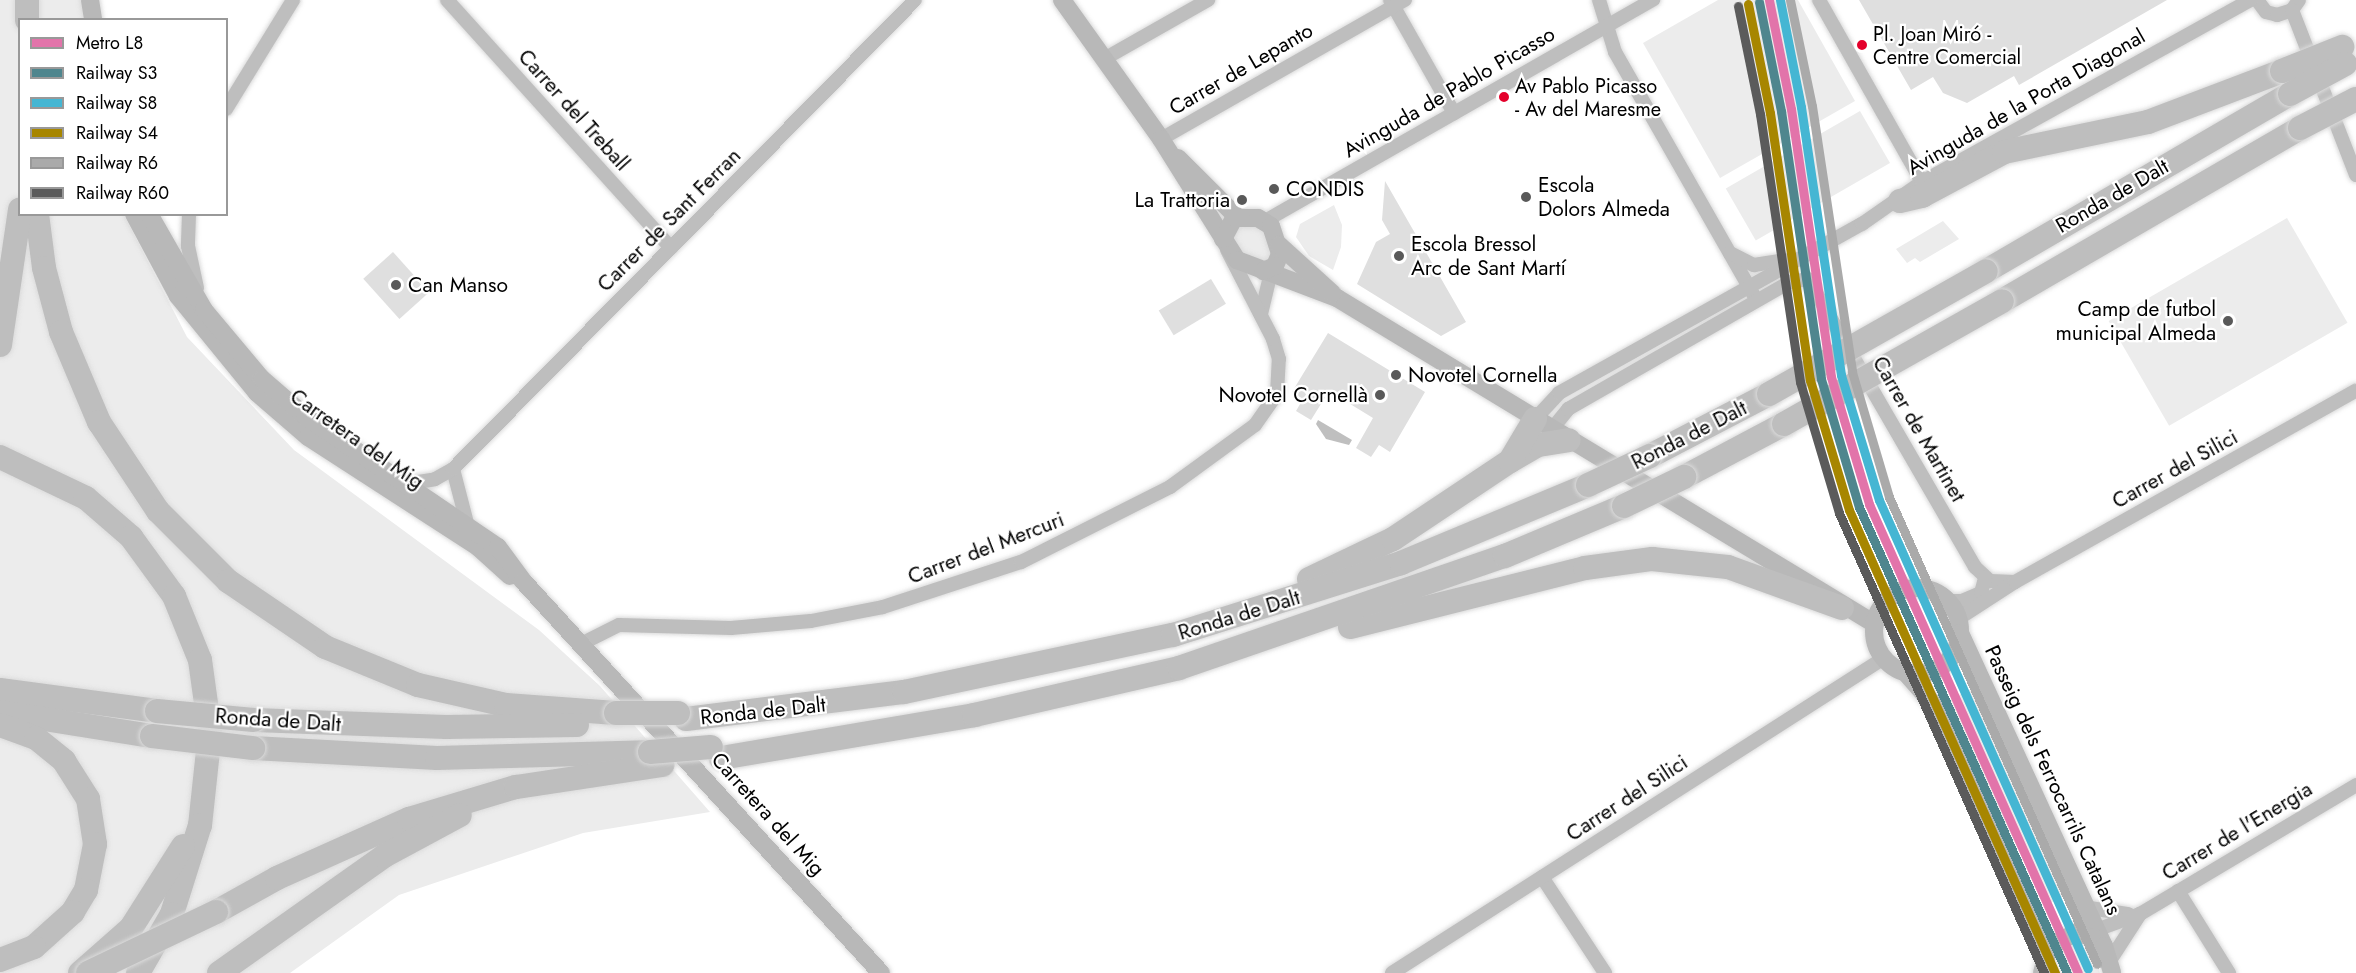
<!DOCTYPE html>
<meta charset="utf-8">
<style>
body{margin:0}
#map{position:relative;width:2356px;height:973px;overflow:hidden;background:#fff;font-family:Jost,sans-serif}
div>[style]{position:absolute}
[style*='--x']{left:calc(var(--x)*1px);top:calc(var(--y)*1px);width:calc(var(--w)*1px);rotate:calc(var(--a)*1deg)}
.green>*{inset:0;background:#ececec;transform-origin:0 0}
.water>*{inset:0;background:#bfbfbf}
.building>*{inset:0;background:#dfdfdf;transform-origin:0 0}
.roads{filter:drop-shadow(0 0 2px #dbdbdb) drop-shadow(0 0 2px #dbdbdb)}
.street>*{height:14px;margin:-7px;padding:0 7px;transform-origin:7px;border-radius:7px;background:#bebebe}
.secondary>*{height:18px;margin:-9px;padding:0 9px;transform-origin:9px;border-radius:9px;background:#b8b8b8}
.secondary>.ring{margin:-9px;padding:0;box-sizing:content-box;background:none;border:18px solid #b8b8b8;border-radius:50%}
.highway>*{height:24px;margin:-12px;padding:0 12px;transform-origin:12px;border-radius:12px;background:#bebebe}
.bridges{filter:drop-shadow(0 0 2px #dbdbdb) drop-shadow(0 0 2px #dbdbdb)}
.highway-bridge>*{height:24px;margin:-12px;padding:0 12px;transform-origin:12px;border-radius:12px;background:#bebebe}
.rail-1>*{height:9px;margin:-4.5px;padding:0 4.5px;transform-origin:4.5px;border-radius:4.5px;background:#4f868e}
.rail-2>*{height:9px;margin:-4.5px;padding:0 4.5px;transform-origin:4.5px;border-radius:4.5px;background:#45b6d3}
.rail-3>*{height:9px;margin:-4.5px;padding:0 4.5px;transform-origin:4.5px;border-radius:4.5px;background:#a78600}
.rail-4>*{height:9px;margin:-4.5px;padding:0 4.5px;transform-origin:4.5px;border-radius:4.5px;background:#aaa}
.rail-5>*{height:9px;margin:-4.5px;padding:0 4.5px;transform-origin:4.5px;border-radius:4.5px;background:#5b5b5b}
.metro-1>*{height:9px;margin:-4.5px;padding:0 4.5px;transform-origin:4.5px;border-radius:4.5px;background:#e274aa}
.dots>*{width:16px;height:16px;translate:-50% -50%;box-sizing:border-box;border:3px solid #fff;border-radius:50%}
span{translate:-50% -50%;white-space:nowrap;text-align:center;line-height:1.15;-webkit-text-stroke:4.5px #fff;paint-order:stroke}
.bus-label{font-size:20px;color:#000}
.left{translate:0 -50%;text-align:left}
.street-label{font-size:21px;color:#000}
.poi-label{font-size:21px;color:#000}
.right{translate:-100% -50%;text-align:right}
.legend{position:absolute;left:18px;top:18px;width:210px;height:198px;box-sizing:border-box;background:#fff;border:2px solid #999;margin:0;padding:8px 10px;list-style:none;font-size:18px;color:#000}
.legend li{display:flex;align-items:center;gap:12px;height:30px}
.legend b{width:30px;border:2px solid #999}
</style>
<div id="map">
<div class="green">
<div style="clip-path:polygon(0 0,81px 0,85px 19px,20px 20px,20px 214px,124px 215px,187px 337px,294px 450px,539px 630px,600px 686px,710px 812px,583px 833px,399px 895px,290px 973px,0 973px)"></div>
<div style="clip-path:polygon(1718px 0,1798px 0,1855px 101px,1720px 178px,1643px 43px)"></div>
<div style="left:1860px;top:111px;width:60px;height:155px;rotate:60deg"></div>
<div style="clip-path:polygon(1334px 205px,1342px 225px,1341px 247px,1333px 270px,1309px 256px,1296px 237px,1300px 224px)"></div>
<div style="left:2287px;top:218px;width:121px;height:206px;rotate:60deg"></div>
<div style="clip-path:polygon(1943px 221px,1959px 239px,1920px 262px,1915px 258px,1907px 263px,1896px 249px)"></div>
<div style="clip-path:polygon(1237px 223px,1259px 227px,1265px 233px,1271px 244px,1271px 259px,1257px 263px,1238px 250px,1231px 233px)"></div>
<div style="left:1971px;top:689px;width:227px;height:28px;rotate:64deg"></div>
<div style="clip-path:polygon(2073px 945px,2093px 951px,2100px 973px,2054px 973px,2056px 957px)"></div>
</div>
<div class="water">
<div style="clip-path:polygon(1318px 420px,1352px 440px,1349px 445px,1326px 439px,1316px 424px)"></div>
</div>
<div class="building">
<div style="clip-path:polygon(1859px 0,2167px 0,2019px 85px,2014px 76px,1967px 103px,1943px 93px,1933px 77px,1911px 90px)"></div>
<div style="clip-path:polygon(1385px 181px,1466px 322px,1441px 336px,1357px 284px,1376px 242px,1390px 234px,1382px 220px)"></div>
<div style="left:393px;top:252px;width:54px;height:40px;rotate:48deg"></div>
<div style="left:1211px;top:279px;width:29px;height:61px;rotate:59deg"></div>
<div style="clip-path:polygon(1328px 333px,1425px 392px,1390px 452px,1379px 445px,1371px 457px,1356px 448px,1373px 418px,1329px 391px,1311px 420px,1296px 411px,1303px 399px,1292px 392px)"></div>
</div>
<div class="roads">
<div class="street">
<div style="--x:447;--y:0;--w:334;--a:47.9"></div>
<div style="--x:1390;--y:0;--w:130;--a:60.5"></div>
<div style="--x:1599;--y:0;--w:54;--a:72.9"></div>
<div style="--x:1615;--y:52;--w:279;--a:60.3"></div>
<div style="--x:1819;--y:0;--w:209;--a:60.5"></div>
<div style="--x:2257;--y:0;--w:15;--a:53"></div>
<div style="--x:2266;--y:12;--w:11;--a:15"></div>
<div style="--x:2277;--y:15;--w:16;--a:-18"></div>
<div style="--x:2292;--y:10;--w:12;--a:-55"></div>
<div style="--x:2292;--y:10;--w:177;--a:68.8"></div>
<div style="--x:1104;--y:59;--w:120;--a:-29.6"></div>
<div style="--x:226;--y:109;--w:128;--a:-58.4"></div>
<div style="--x:1161;--y:139;--w:281;--a:-29.7"></div>
<div style="--x:189;--y:214;--w:32;--a:92"></div>
<div style="--x:188;--y:246;--w:43;--a:77.9"></div>
<div style="--x:1265;--y:221;--w:447;--a:-29.7"></div>
<div style="--x:1730;--y:253;--w:27;--a:27"></div>
<div style="--x:1754;--y:265;--w:31;--a:-9"></div>
<div style="--x:1261;--y:314;--w:47;--a:-76.6"></div>
<div style="--x:1535;--y:419;--w:35;--a:-47"></div>
<div style="--x:1559;--y:393;--w:347;--a:-29.2"></div>
<div style="--x:1862;--y:224;--w:73;--a:-35"></div>
<div style="--x:1922;--y:182;--w:376;--a:-29"></div>
<div style="--x:1552;--y:429;--w:26;--a:-51"></div>
<div style="--x:1568;--y:409;--w:256;--a:-29.8"></div>
<div style="--x:1790;--y:282;--w:18;--a:-9"></div>
<div style="--x:1808;--y:279;--w:333;--a:59.9"></div>
<div style="--x:1975;--y:567;--w:21;--a:43"></div>
<div style="--x:1990;--y:581;--w:25;--a:2"></div>
<div style="--x:453;--y:469;--w:60;--a:75.5"></div>
<div style="--x:405;--y:484;--w:30;--a:-9"></div>
<div style="--x:435;--y:479;--w:21;--a:-29"></div>
<div style="--x:453;--y:469;--w:658;--a:-45.43"></div>
<div style="--x:1948;--y:601;--w:14;--a:0"></div>
<div style="--x:1962;--y:601;--w:21;--a:-23"></div>
<div style="--x:1981;--y:593;--w:16;--a:-75"></div>
<div style="--x:1958;--y:619;--w:68;--a:-33"></div>
<div style="--x:2015;--y:582;--w:391;--a:-29.3"></div>
<div style="--x:583;--y:643;--w:40;--a:-26.6"></div>
<div style="--x:619;--y:625;--w:112;--a:1.5"></div>
<div style="--x:731;--y:628;--w:80;--a:-5"></div>
<div style="--x:811;--y:621;--w:73;--a:-11"></div>
<div style="--x:883;--y:607;--w:145;--a:-18.1"></div>
<div style="--x:1021;--y:562;--w:167;--a:-26.7"></div>
<div style="--x:1170;--y:487;--w:105;--a:-36.1"></div>
<div style="--x:1255;--y:425;--w:38;--a:-55"></div>
<div style="--x:1277;--y:394;--w:35;--a:-87"></div>
<div style="--x:1279;--y:359;--w:21;--a:-107"></div>
<div style="--x:1273;--y:339;--w:100;--a:-117.3"></div>
<div style="--x:1542;--y:877;--w:115;--a:56.7"></div>
<div style="--x:2178;--y:891;--w:97;--a:58.1"></div>
<div style="--x:2090;--y:908;--w:39;--a:9"></div>
<div style="--x:2088;--y:933;--w:55;--a:-20.1"></div>
<div style="--x:2140;--y:914;--w:252;--a:-30.8"></div>
<div style="--x:2111;--y:959;--w:54;--a:-57.2"></div>
<div style="--x:1392;--y:973;--w:584;--a:-32.63"></div>
</div>
<div class="secondary">
<div style="--x:90;--y:0;--w:20;--a:81"></div>
<div style="--x:1062;--y:0;--w:171;--a:54.5"></div>
<div style="--x:1161;--y:139;--w:143;--a:57.9"></div>
<div style="--x:1237;--y:260;--w:107;--a:20.8"></div>
<div style="--x:1337;--y:298;--w:629;--a:31.21"></div>
<div style="--x:1178;--y:158;--w:83;--a:45"></div>
<div style="--x:134;--y:214;--w:93;--a:61.8"></div>
<div style="--x:178;--y:296;--w:125;--a:50.8"></div>
<div style="--x:257;--y:393;--w:67;--a:40.8"></div>
<div style="--x:308;--y:437;--w:202;--a:32.9"></div>
<div style="--x:478;--y:547;--w:43;--a:42.2"></div>
<div style="--x:149;--y:214;--w:111;--a:60.2"></div>
<div style="--x:204;--y:310;--w:90;--a:50"></div>
<div style="--x:262;--y:379;--w:57;--a:40.7"></div>
<div style="--x:305;--y:416;--w:233;--a:34.2"></div>
<div style="--x:498;--y:547;--w:42;--a:53.7"></div>
<div style="--x:523;--y:581;--w:531;--a:47.6"></div>
<div style="--x:1223;--y:239;--w:24;--a:-62"></div>
<div style="--x:1234;--y:218;--w:24;--a:0"></div>
<div style="--x:1258;--y:218;--w:15;--a:32"></div>
<div style="--x:1271;--y:226;--w:29;--a:72"></div>
<div style="--x:1280;--y:254;--w:13;--a:113"></div>
<div style="--x:1275;--y:266;--w:13;--a:157"></div>
<div style="--x:1279;--y:245;--w:72;--a:42.2"></div>
<div class="ring" style="left:1874px;top:588px;width:68px;height:68px"></div>
<div style="--x:1960;--y:633;--w:345;--a:65.3"></div>
<div style="--x:1905;--y:672;--w:44;--a:48.7"></div>
<div style="--x:1934;--y:705;--w:259;--a:64.9"></div>
<div style="--x:2044;--y:940;--w:16;--a:90"></div>
<div style="--x:2042;--y:973;--w:27;--a:-75"></div>
<div style="--x:2049;--y:947;--w:30;--a:-28"></div>
<div style="--x:2075;--y:933;--w:19;--a:12"></div>
<div style="--x:2094;--y:937;--w:13;--a:42"></div>
<div style="--x:2104;--y:946;--w:28;--a:73"></div>
</div>
<div class="highway">
<div style="--x:27;--y:0;--w:20;--a:90"></div>
<div style="--x:1900;--y:201;--w:23;--a:-13"></div>
<div style="--x:1922;--y:196;--w:93;--a:-28.2"></div>
<div style="--x:2004;--y:152;--w:147;--a:-11.8"></div>
<div style="--x:2148;--y:122;--w:143;--a:-20.8"></div>
<div style="--x:37;--y:214;--w:54;--a:82.6"></div>
<div style="--x:44;--y:268;--w:66;--a:75.1"></div>
<div style="--x:61;--y:332;--w:98;--a:67.1"></div>
<div style="--x:99;--y:422;--w:107;--a:56.5"></div>
<div style="--x:158;--y:511;--w:99;--a:45"></div>
<div style="--x:228;--y:581;--w:117;--a:34.2"></div>
<div style="--x:325;--y:647;--w:100;--a:22.2"></div>
<div style="--x:418;--y:685;--w:90;--a:12.8"></div>
<div style="--x:506;--y:705;--w:110;--a:4.2"></div>
<div style="--x:1986;--y:271;--w:352;--a:-30.2"></div>
<div style="--x:2002;--y:301;--w:345;--a:-30.1"></div>
<div style="--x:0;--y:345;--w:137;--a:-81.6"></div>
<div style="--x:1650;--y:456;--w:134;--a:-27.5"></div>
<div style="--x:0;--y:457;--w:95;--a:25.5"></div>
<div style="--x:86;--y:498;--w:60;--a:40.9"></div>
<div style="--x:131;--y:537;--w:73;--a:53.9"></div>
<div style="--x:174;--y:596;--w:69;--a:67.9"></div>
<div style="--x:200;--y:660;--w:73;--a:82.1"></div>
<div style="--x:210;--y:732;--w:94;--a:96.1"></div>
<div style="--x:200;--y:825;--w:93;--a:107.5"></div>
<div style="--x:172;--y:914;--w:68;--a:120"></div>
<div style="--x:1510;--y:461;--w:32;--a:-30"></div>
<div style="--x:1538;--y:445;--w:31;--a:-9"></div>
<div style="--x:1684;--y:477;--w:113;--a:-27.9"></div>
<div style="--x:1309;--y:579;--w:93;--a:-25.5"></div>
<div style="--x:1393;--y:539;--w:141;--a:-33.7"></div>
<div style="--x:1510;--y:461;--w:49;--a:-59.2"></div>
<div style="--x:1350;--y:627;--w:242;--a:-14.1"></div>
<div style="--x:1585;--y:568;--w:68;--a:-7.7"></div>
<div style="--x:1652;--y:559;--w:76;--a:6"></div>
<div style="--x:1728;--y:567;--w:121;--a:19.8"></div>
<div style="--x:0;--y:690;--w:158;--a:7.6"></div>
<div style="--x:0;--y:712;--w:154;--a:9"></div>
<div style="--x:686;--y:719;--w:220;--a:-7.1"></div>
<div style="--x:904;--y:692;--w:275;--a:-12"></div>
<div style="--x:1173;--y:635;--w:239;--a:-17.5"></div>
<div style="--x:1401;--y:563;--w:203;--a:-22.6"></div>
<div style="--x:254;--y:720;--w:192;--a:2.1"></div>
<div style="--x:446;--y:727;--w:131;--a:-0.9"></div>
<div style="--x:0;--y:725;--w:38;--a:20"></div>
<div style="--x:36;--y:738;--w:36;--a:39"></div>
<div style="--x:64;--y:761;--w:45;--a:57.7"></div>
<div style="--x:88;--y:799;--w:46;--a:81.2"></div>
<div style="--x:95;--y:844;--w:47;--a:101.1"></div>
<div style="--x:86;--y:890;--w:26;--a:121"></div>
<div style="--x:73;--y:912;--w:52;--a:138.1"></div>
<div style="--x:34;--y:947;--w:36;--a:159"></div>
<div style="--x:253;--y:748;--w:184;--a:3.1"></div>
<div style="--x:437;--y:758;--w:209;--a:-1.6"></div>
<div style="--x:721;--y:758;--w:257;--a:-9.6"></div>
<div style="--x:974;--y:715;--w:210;--a:-12.9"></div>
<div style="--x:1179;--y:668;--w:345;--a:-19"></div>
<div style="--x:1505;--y:556;--w:129;--a:-22.8"></div>
<div style="--x:216;--y:912;--w:70;--a:-29.1"></div>
<div style="--x:277;--y:878;--w:145;--a:-24.1"></div>
<div style="--x:409;--y:819;--w:112;--a:-16.7"></div>
<div style="--x:516;--y:787;--w:148;--a:-8.6"></div>
<div style="--x:80;--y:973;--w:68;--a:-41.4"></div>
<div style="--x:131;--y:928;--w:97;--a:-57.6"></div>
<div style="--x:219;--y:973;--w:202;--a:-35.3"></div>
<div style="--x:384;--y:856;--w:86;--a:-28.3"></div>
</div>
</div>
<div class="bridges">
<div class="highway-bridge">
<div style="--x:2282;--y:71;--w:65;--a:-21.8"></div>
<div style="--x:2290;--y:94;--w:63;--a:-28.6"></div>
<div style="--x:2300;--y:128;--w:63;--a:-27.4"></div>
<div style="--x:1769;--y:394;--w:249;--a:-29.5"></div>
<div style="--x:1784;--y:424;--w:250;--a:-29.4"></div>
<div style="--x:1588;--y:485;--w:68;--a:-25.1"></div>
<div style="--x:1624;--y:506;--w:67;--a:-25.8"></div>
<div style="--x:157;--y:711;--w:97;--a:5.3"></div>
<div style="--x:616;--y:713;--w:62;--a:0"></div>
<div style="--x:152;--y:736;--w:102;--a:6.8"></div>
<div style="--x:650;--y:752;--w:61;--a:-4.7"></div>
<div style="--x:88;--y:973;--w:142;--a:-25.5"></div>
</div>
</div>
<div class="rail-1">
<div style="--x:1759;--y:2;--w:111;--a:78.6"></div>
<div style="--x:1781;--y:111;--w:271;--a:81.5"></div>
<div style="--x:1821;--y:379;--w:134;--a:73.5"></div>
<div style="--x:1859;--y:507;--w:510;--a:65.95"></div>
</div>
<div class="rail-2">
<div style="--x:1780;--y:0;--w:109;--a:78.9"></div>
<div style="--x:1801;--y:107;--w:271;--a:81.5"></div>
<div style="--x:1841;--y:375;--w:131;--a:73.1"></div>
<div style="--x:1879;--y:500;--w:513;--a:65.98"></div>
</div>
<div class="rail-3">
<div style="--x:1748;--y:4;--w:111;--a:78.6"></div>
<div style="--x:1770;--y:113;--w:270;--a:81.5"></div>
<div style="--x:1810;--y:380;--w:136;--a:73.3"></div>
<div style="--x:1849;--y:510;--w:507;--a:66.01"></div>
</div>
<div class="rail-4">
<div style="--x:1790;--y:0;--w:108;--a:78.3"></div>
<div style="--x:1812;--y:106;--w:269;--a:81.4"></div>
<div style="--x:1852;--y:372;--w:130;--a:73.5"></div>
<div style="--x:1889;--y:497;--w:511;--a:65.99"></div>
</div>
<div class="rail-5">
<div style="--x:1738;--y:6;--w:110;--a:78.5"></div>
<div style="--x:1760;--y:114;--w:271;--a:81.5"></div>
<div style="--x:1800;--y:382;--w:137;--a:73.4"></div>
<div style="--x:1839;--y:513;--w:504;--a:65.98"></div>
</div>
<div class="metro-1">
<div style="--x:1769;--y:0;--w:111;--a:78.6"></div>
<div style="--x:1791;--y:109;--w:271;--a:81.5"></div>
<div style="--x:1831;--y:377;--w:133;--a:73.3"></div>
<div style="--x:1869;--y:504;--w:513;--a:65.98"></div>
</div>
<div class="dots">
<div style="left:1862px;top:45px;background:#e4002b"></div>
<div style="left:1504px;top:97px;background:#e4002b"></div>
<div style="left:1274px;top:189px;background:#595959"></div>
<div style="left:1526px;top:197px;background:#595959"></div>
<div style="left:1242px;top:200px;background:#595959"></div>
<div style="left:1399px;top:256px;background:#595959"></div>
<div style="left:396px;top:285px;background:#595959"></div>
<div style="left:2228px;top:321px;background:#595959"></div>
<div style="left:1396px;top:375px;background:#595959"></div>
<div style="left:1380px;top:395px;background:#595959"></div>
</div>
<div class="bus-label">
<span class="left" style="left:1873px;top:46px">Pl. Joan Miró -<br>Centre Comercial</span>
<span class="left" style="left:1515px;top:98px">Av Pablo Picasso<br>- Av del Maresme</span>
</div>
<div class="street-label">
<span style="left:1241px;top:69px;rotate:-30deg">Carrer de Lepanto</span>
<span style="left:1449px;top:92px;rotate:-30deg">Avinguda de Pablo Picasso</span>
<span style="left:2026px;top:102px;rotate:-30deg">Avinguda de la Porta Diagonal</span>
<span style="left:574px;top:110px;rotate:48deg">Carrer del Treball</span>
<span style="left:2112px;top:196px;rotate:-30deg">Ronda de Dalt</span>
<span style="left:669px;top:220px;rotate:-45deg">Carrer de Sant Ferran</span>
<span style="left:1919px;top:429px;rotate:60deg">Carrer de Martinet</span>
<span style="left:1689px;top:435px;rotate:-27deg">Ronda de Dalt</span>
<span style="left:357px;top:439px;rotate:35deg">Carretera del Mig</span>
<span style="left:2175px;top:469px;rotate:-29deg">Carrer del Silici</span>
<span style="left:986px;top:548px;rotate:-21deg">Carrer del Mercuri</span>
<span style="left:1239px;top:615px;rotate:-17deg">Ronda de Dalt</span>
<span style="left:763px;top:711px;rotate:-6deg">Ronda de Dalt</span>
<span style="left:278px;top:720px;rotate:4deg">Ronda de Dalt</span>
<span style="left:2053px;top:780px;rotate:65deg">Passeig dels Ferrocarrils Catalans</span>
<span style="left:1627px;top:798px;rotate:-33deg">Carrer del Silici</span>
<span style="left:768px;top:814px;rotate:48deg">Carretera del Mig</span>
<span style="left:2237px;top:831px;rotate:-31deg">Carrer de l'Energia</span>
</div>
<div class="poi-label">
<span class="left" style="left:1538px;top:197px">Escola<br>Dolors Almeda</span>
<span class="left" style="left:1286px;top:189px">CONDIS</span>
<span class="right" style="left:1230px;top:200px">La Trattoria</span>
<span class="left" style="left:1411px;top:256px">Escola Bressol<br>Arc de Sant Martí</span>
<span class="left" style="left:408px;top:285px">Can Manso</span>
<span class="right" style="left:2216px;top:321px">Camp de futbol<br>municipal Almeda</span>
<span class="left" style="left:1408px;top:375px">Novotel Cornella</span>
<span class="right" style="left:1368px;top:395px">Novotel Cornellà</span>
</div>
<ul class="legend">
<li><b style="height:8px;background:#e274aa"></b>Metro L8</li>
<li><b style="height:8px;background:#4f868e"></b>Railway S3</li>
<li><b style="height:8px;background:#45b6d3"></b>Railway S8</li>
<li><b style="height:8px;background:#a78600"></b>Railway S4</li>
<li><b style="height:8px;background:#aaa"></b>Railway R6</li>
<li><b style="height:8px;background:#5b5b5b"></b>Railway R60</li>
</ul>
</div>
